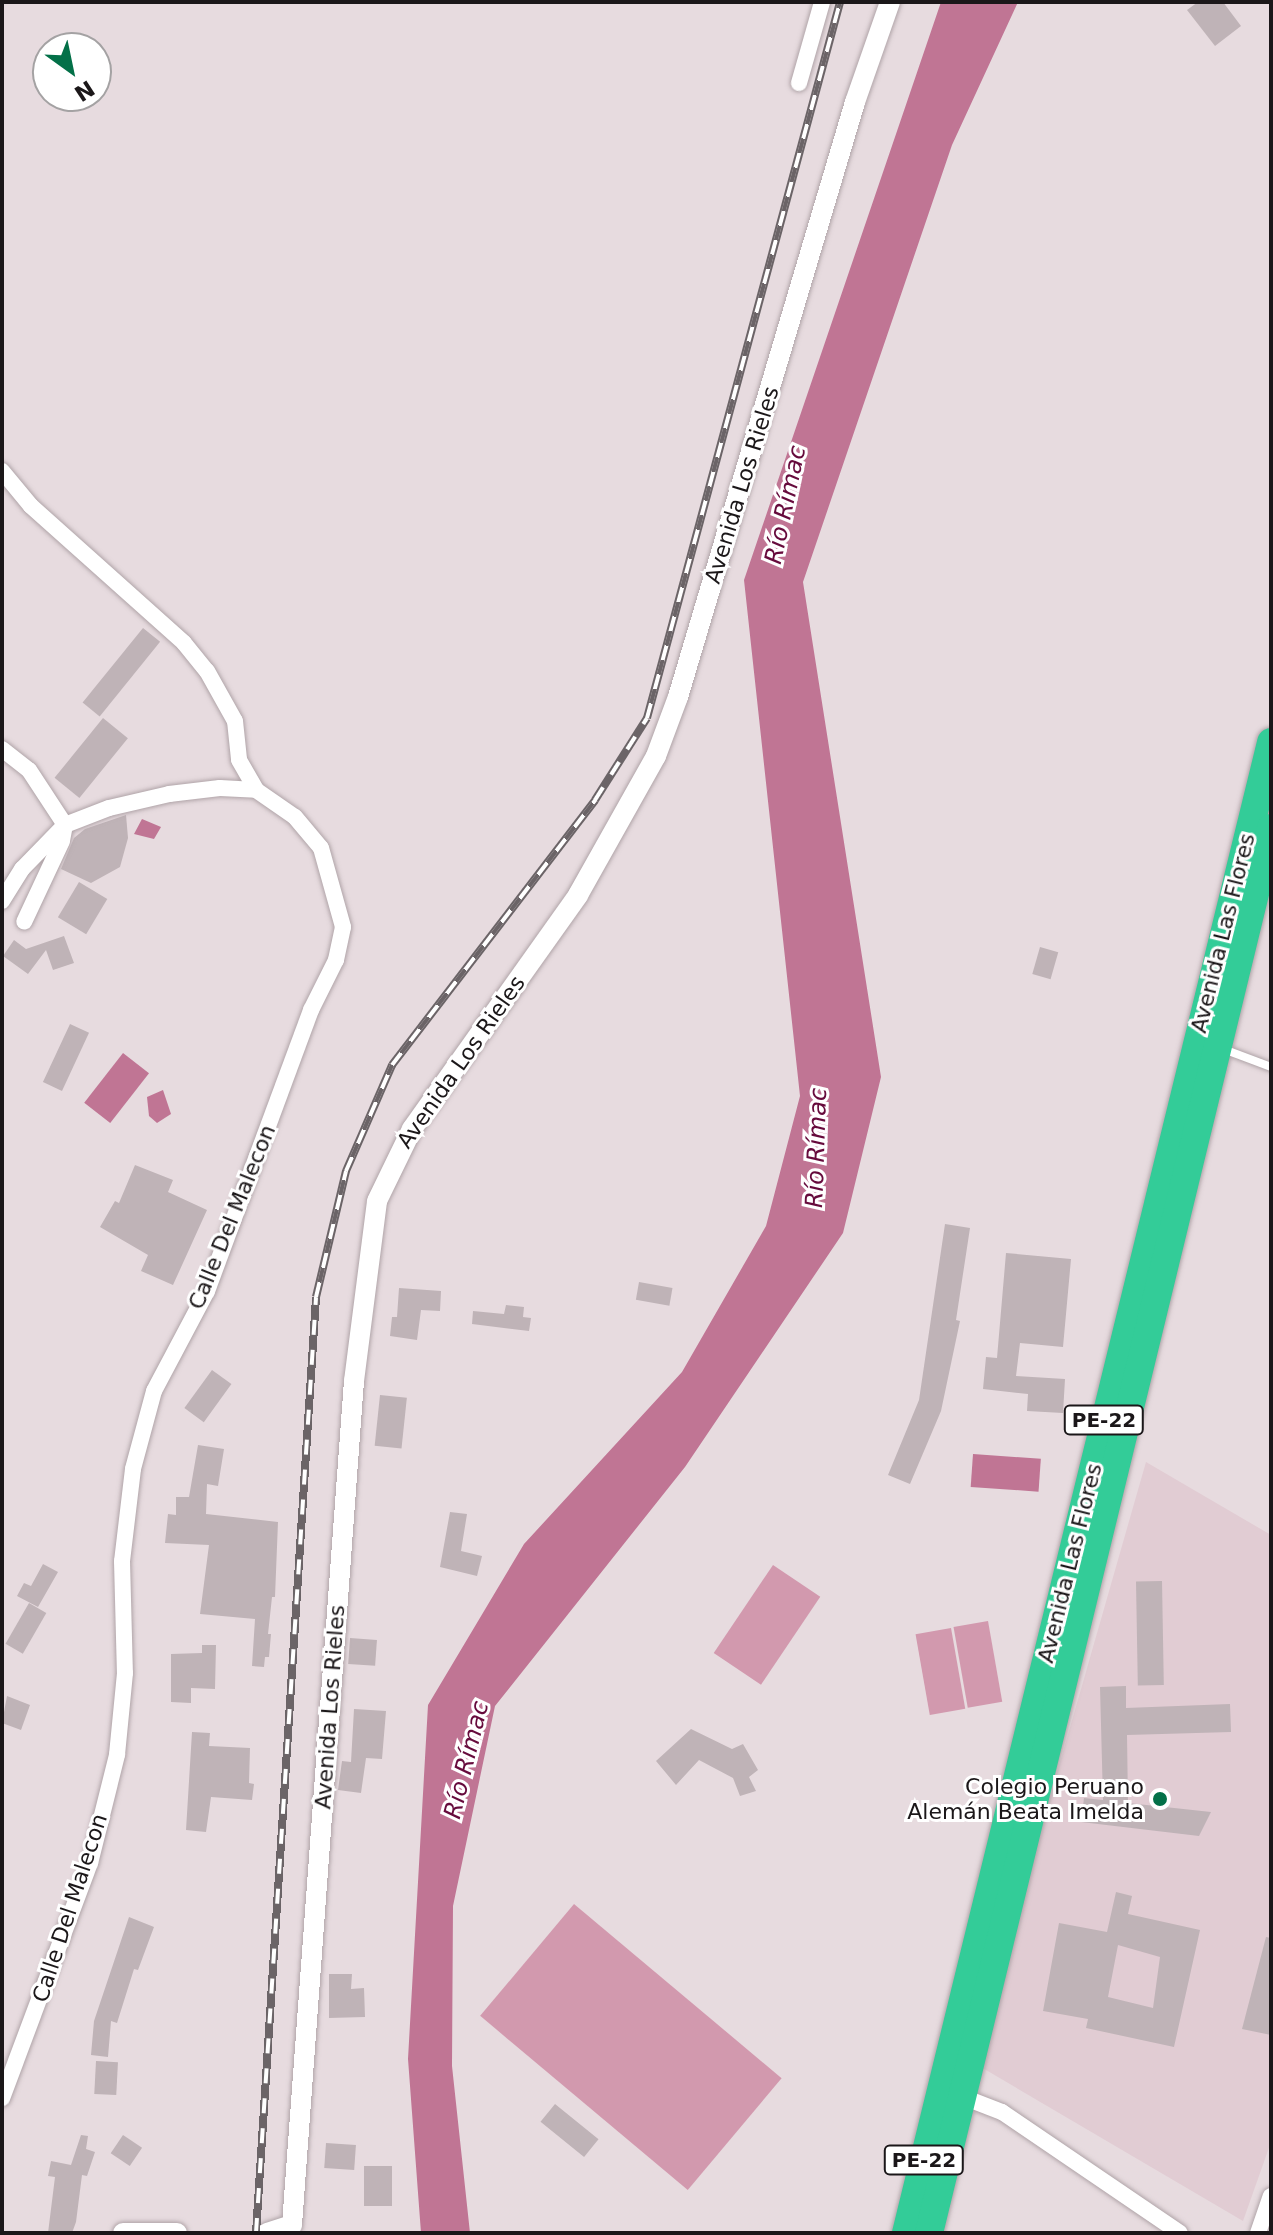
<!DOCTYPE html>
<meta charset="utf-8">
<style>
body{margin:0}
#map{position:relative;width:1273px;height:2235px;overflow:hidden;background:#e7dbdf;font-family:"DejaVu Sans",sans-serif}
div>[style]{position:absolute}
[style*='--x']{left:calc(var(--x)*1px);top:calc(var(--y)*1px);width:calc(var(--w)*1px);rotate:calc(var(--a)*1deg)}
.built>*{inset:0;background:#e1ccd3}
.green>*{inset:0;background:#d299ae;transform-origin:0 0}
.water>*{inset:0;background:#c07594;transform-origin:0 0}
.building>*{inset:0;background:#bfb3b7;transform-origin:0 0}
.roads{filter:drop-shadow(0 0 2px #b0a4a8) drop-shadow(0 0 2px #b0a4a8)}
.service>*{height:8px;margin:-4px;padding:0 4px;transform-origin:4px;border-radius:4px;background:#fff}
.minor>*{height:16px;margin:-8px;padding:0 8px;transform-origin:8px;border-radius:8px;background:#fff}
.tertiary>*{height:20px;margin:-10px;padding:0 10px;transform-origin:10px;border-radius:10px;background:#fff}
.trunk>*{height:28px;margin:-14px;padding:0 14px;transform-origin:14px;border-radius:14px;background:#33cc98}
.rail>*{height:8px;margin-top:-4px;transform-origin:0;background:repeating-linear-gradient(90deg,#fff 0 15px,#6b6467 0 30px);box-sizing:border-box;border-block:2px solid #6b6467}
.dots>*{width:22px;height:22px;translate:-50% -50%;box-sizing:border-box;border:4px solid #fff;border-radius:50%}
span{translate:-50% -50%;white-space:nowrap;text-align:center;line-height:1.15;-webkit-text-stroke:6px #fff;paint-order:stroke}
.shield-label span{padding:2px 6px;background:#fff;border:2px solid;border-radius:6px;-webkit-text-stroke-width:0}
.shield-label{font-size:20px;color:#1b1719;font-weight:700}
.street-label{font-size:22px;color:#1b1719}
.poi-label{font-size:22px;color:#1b1719}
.right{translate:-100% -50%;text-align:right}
.water-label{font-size:24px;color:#660a3c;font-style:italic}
.frame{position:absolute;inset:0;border:4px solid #1b1719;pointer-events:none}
.north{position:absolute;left:32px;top:32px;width:80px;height:80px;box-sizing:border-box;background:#fff;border:2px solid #a4a2a3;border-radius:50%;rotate:147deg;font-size:22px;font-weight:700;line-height:32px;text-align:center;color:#1b1719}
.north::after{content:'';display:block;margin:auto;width:28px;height:36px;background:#037048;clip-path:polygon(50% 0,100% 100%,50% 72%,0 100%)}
</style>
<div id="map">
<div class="built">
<div style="clip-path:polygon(1146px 1462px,1271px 1535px,1271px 2142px,1243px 2221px,974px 2063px)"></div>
</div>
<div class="green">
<div style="left:773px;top:1565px;width:57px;height:106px;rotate:34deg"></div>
<div style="left:988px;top:1621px;width:82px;height:35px;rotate:80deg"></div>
<div style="left:951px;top:1628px;width:82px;height:36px;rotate:80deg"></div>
<div style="left:574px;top:1904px;width:271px;height:146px;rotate:40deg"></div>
</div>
<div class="water">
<div style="clip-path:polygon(941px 2px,1018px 2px,952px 145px,803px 582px,881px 1077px,843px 1233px,685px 1467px,495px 1706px,453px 1906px,452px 2066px,470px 2233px,421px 2233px,408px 2059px,428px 1705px,524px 1544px,682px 1372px,766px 1226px,800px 1096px,744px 580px)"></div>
<div style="clip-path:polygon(142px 819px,161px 827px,154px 839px,134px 834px)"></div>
<div style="left:123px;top:1053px;width:33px;height:63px;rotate:38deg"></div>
<div style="clip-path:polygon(163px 1090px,171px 1114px,157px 1123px,149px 1116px,147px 1097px)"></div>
<div style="left:973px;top:1454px;width:68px;height:33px;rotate:4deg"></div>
</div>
<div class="building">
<div style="clip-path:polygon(1198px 2px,1223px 2px,1241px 26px,1215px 46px,1187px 10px)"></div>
<div style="left:143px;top:628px;width:22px;height:96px;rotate:39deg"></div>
<div style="left:103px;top:718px;width:32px;height:77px;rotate:39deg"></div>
<div style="clip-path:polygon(126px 815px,128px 838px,120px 867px,91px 883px,61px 869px,74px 838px,85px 829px)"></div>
<div style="left:79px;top:882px;width:33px;height:41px;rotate:31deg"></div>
<div style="clip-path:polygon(64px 936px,74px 963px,53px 970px,46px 950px,28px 974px,3px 956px,14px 940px,26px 949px)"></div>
<div style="left:1040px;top:947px;width:19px;height:28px;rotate:16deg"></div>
<div style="left:70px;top:1024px;width:21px;height:64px;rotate:25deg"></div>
<div style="clip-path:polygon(135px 1165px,173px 1180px,168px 1192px,207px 1210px,173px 1285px,141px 1271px,148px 1255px,100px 1227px,115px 1201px,119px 1203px)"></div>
<div style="clip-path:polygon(945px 1224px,970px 1228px,956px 1320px,960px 1321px,941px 1411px,910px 1484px,888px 1475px,919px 1400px)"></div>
<div style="clip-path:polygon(1006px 1253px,1071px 1259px,1063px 1347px,1020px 1343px,1016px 1376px,1065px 1379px,1063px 1413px,1027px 1411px,1028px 1394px,983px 1389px,986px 1357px,997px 1358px)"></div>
<div style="left:639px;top:1282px;width:34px;height:18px;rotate:10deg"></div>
<div style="clip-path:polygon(399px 1288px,441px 1291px,440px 1311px,421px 1310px,417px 1340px,390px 1336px,392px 1317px,397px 1317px)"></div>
<div style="clip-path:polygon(506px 1305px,524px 1307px,523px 1317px,531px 1318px,529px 1331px,472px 1324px,473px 1311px,504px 1314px)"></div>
<div style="left:212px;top:1370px;width:24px;height:47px;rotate:36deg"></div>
<div style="left:380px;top:1395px;width:27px;height:51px;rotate:6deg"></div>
<div style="clip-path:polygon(198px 1445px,224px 1449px,218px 1486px,207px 1484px,206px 1514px,278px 1522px,275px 1597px,272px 1597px,268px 1634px,271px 1634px,269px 1657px,265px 1657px,264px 1667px,252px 1666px,255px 1619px,200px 1614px,209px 1545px,165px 1543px,168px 1514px,176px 1515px,176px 1497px,189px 1497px)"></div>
<div style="clip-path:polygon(450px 1512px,467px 1514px,461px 1551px,482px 1556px,477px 1576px,440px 1567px)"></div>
<div style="clip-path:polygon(43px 1564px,58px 1572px,38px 1607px,17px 1596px,24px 1583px,31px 1586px)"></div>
<div style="left:1162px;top:1581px;width:104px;height:26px;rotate:89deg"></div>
<div style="left:29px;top:1603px;width:20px;height:47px;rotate:30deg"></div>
<div style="left:350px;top:1638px;width:27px;height:26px;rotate:4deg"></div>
<div style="clip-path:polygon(202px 1645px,216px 1645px,215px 1689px,191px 1688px,191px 1703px,171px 1702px,171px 1654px,202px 1653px)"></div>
<div style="clip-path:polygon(1126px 1686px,1126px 1708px,1230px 1704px,1231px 1732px,1127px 1735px,1128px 1803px,1211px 1812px,1199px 1836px,1081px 1822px,1084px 1798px,1103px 1800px,1100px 1687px)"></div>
<div style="clip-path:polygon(7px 1696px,30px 1705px,21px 1730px,2px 1723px)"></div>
<div style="clip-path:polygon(354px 1709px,386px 1711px,382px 1759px,366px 1758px,361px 1793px,338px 1790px,342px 1761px,351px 1762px)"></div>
<div style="clip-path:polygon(691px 1729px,732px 1749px,743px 1744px,758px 1770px,749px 1777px,756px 1791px,740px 1796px,733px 1778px,699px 1760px,676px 1785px,656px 1761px)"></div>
<div style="clip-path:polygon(192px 1732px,210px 1733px,209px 1746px,250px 1748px,249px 1783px,254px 1784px,252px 1800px,211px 1797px,206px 1832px,186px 1830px)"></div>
<div style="clip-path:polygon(evenodd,1116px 1892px,1132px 1896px,1128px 1914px,1200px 1930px,1174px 2047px,1086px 2028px,1088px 2019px,1043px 2011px,1059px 1923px,1107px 1932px,1116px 1892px,1118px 1945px,1160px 1957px,1153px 2008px,1108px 1997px,1118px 1945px)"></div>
<div style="clip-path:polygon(129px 1917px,154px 1927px,138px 1970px,134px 1969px,117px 2023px,111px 2021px,108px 2057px,91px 2055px,94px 2021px)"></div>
<div style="clip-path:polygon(1266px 1937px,1271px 1938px,1271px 2035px,1242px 2029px)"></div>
<div style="clip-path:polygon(329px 1974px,352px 1974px,351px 1989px,364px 1988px,365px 2017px,329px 2018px)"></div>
<div style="left:96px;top:2061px;width:22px;height:33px;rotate:3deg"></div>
<div style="left:555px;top:2104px;width:56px;height:23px;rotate:39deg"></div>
<div style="clip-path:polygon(81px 2135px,88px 2136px,86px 2149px,95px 2152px,87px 2176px,82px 2175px,76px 2222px,72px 2233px,48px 2233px,55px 2177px,48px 2176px,51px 2161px,71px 2165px)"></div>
<div style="left:123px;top:2135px;width:23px;height:22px;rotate:34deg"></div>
<div style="left:326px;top:2143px;width:30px;height:25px;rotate:4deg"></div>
<div style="left:364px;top:2166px;width:28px;height:40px"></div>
</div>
<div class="roads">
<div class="service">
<div style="--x:1223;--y:1049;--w:51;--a:20.6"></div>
</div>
<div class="minor">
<div style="--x:799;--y:83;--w:84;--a:-74.1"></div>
<div style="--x:2;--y:471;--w:45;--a:50.4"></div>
<div style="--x:31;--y:506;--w:205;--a:41.8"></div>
<div style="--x:184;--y:643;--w:36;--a:51"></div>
<div style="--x:207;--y:671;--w:57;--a:60.8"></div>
<div style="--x:235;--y:721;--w:39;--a:84"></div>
<div style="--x:239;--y:760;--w:34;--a:60"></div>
<div style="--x:2;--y:749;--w:34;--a:38"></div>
<div style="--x:29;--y:770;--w:66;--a:56.8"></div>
<div style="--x:65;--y:825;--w:47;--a:-21.1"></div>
<div style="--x:109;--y:808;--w:62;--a:-13.1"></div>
<div style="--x:169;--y:794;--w:51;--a:-6.7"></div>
<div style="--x:220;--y:788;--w:36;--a:3"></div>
<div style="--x:256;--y:790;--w:47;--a:34.7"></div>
<div style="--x:295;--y:817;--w:40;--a:50"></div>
<div style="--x:321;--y:848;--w:82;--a:74.4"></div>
<div style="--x:343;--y:927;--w:34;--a:102"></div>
<div style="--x:336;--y:960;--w:56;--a:116.6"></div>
<div style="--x:311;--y:1010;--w:300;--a:110.3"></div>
<div style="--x:207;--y:1291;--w:113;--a:117.9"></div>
<div style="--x:154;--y:1391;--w:81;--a:105.1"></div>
<div style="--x:133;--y:1469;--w:93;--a:96.8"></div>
<div style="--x:122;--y:1561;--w:112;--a:88.5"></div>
<div style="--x:125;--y:1673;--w:82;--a:95.6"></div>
<div style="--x:117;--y:1755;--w:111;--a:104"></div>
<div style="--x:90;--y:1863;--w:251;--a:110.5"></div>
<div style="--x:2;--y:901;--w:38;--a:-58"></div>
<div style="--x:22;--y:869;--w:62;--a:-45.7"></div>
<div style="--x:65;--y:825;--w:16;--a:101"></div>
<div style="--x:62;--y:841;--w:89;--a:115.1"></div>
<div style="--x:958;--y:2095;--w:47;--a:21.1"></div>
<div style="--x:1002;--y:2112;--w:215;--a:34.2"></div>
<div style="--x:1258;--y:2233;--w:39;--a:-71"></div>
</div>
<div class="tertiary">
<div style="--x:123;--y:2233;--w:54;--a:0"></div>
<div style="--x:267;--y:2233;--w:26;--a:-18"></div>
<div style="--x:292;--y:2225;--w:846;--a:-85.8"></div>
<div style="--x:354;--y:1381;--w:181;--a:-82.7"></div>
<div style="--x:377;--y:1201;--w:80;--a:-64.1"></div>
<div style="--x:412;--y:1129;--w:287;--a:-54.6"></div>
<div style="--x:578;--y:895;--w:159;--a:-60.7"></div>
<div style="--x:656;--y:756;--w:63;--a:-69.6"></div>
<div style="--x:678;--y:697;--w:621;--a:-73.43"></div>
<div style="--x:855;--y:102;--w:106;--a:-70.7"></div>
</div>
<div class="trunk">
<div style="--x:906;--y:2233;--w:1535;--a:-76.24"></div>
<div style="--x:929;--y:2233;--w:1446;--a:-76.32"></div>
</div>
</div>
<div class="rail">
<div style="--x:256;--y:2233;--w:938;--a:-86.33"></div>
<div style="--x:316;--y:1297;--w:130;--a:-76.6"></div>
<div style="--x:346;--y:1171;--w:116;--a:-66.5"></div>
<div style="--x:392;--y:1065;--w:334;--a:-52.5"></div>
<div style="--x:595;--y:800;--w:97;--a:-57.6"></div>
<div style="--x:647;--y:718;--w:742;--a:-74.91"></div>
</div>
<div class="dots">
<div style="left:1160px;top:1799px;background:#037048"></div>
</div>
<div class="shield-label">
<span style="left:1104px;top:1420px">PE-22</span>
<span style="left:924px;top:2160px">PE-22</span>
</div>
<div class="street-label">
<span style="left:742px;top:485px;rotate:-73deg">Avenida Los Rieles</span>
<span style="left:1223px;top:933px;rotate:-76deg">Avenida Las Flores</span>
<span style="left:461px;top:1062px;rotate:-55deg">Avenida Los Rieles</span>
<span style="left:232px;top:1217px;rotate:-68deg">Calle Del Malecon</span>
<span style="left:1070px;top:1563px;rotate:-76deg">Avenida Las Flores</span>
<span style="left:330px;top:1707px;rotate:-86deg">Avenida Los Rieles</span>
<span style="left:70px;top:1908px;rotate:-72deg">Calle Del Malecon</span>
</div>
<div class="poi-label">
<span class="right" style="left:1144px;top:1799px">Colegio Peruano<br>Alemán Beata Imelda</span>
</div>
<div class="water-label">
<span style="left:786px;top:505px;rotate:-78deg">Río Rímac</span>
<span style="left:817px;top:1148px;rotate:-88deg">Río Rímac</span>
<span style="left:467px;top:1760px;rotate:-76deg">Río Rímac</span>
</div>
<div class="frame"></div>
<div class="north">N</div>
</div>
